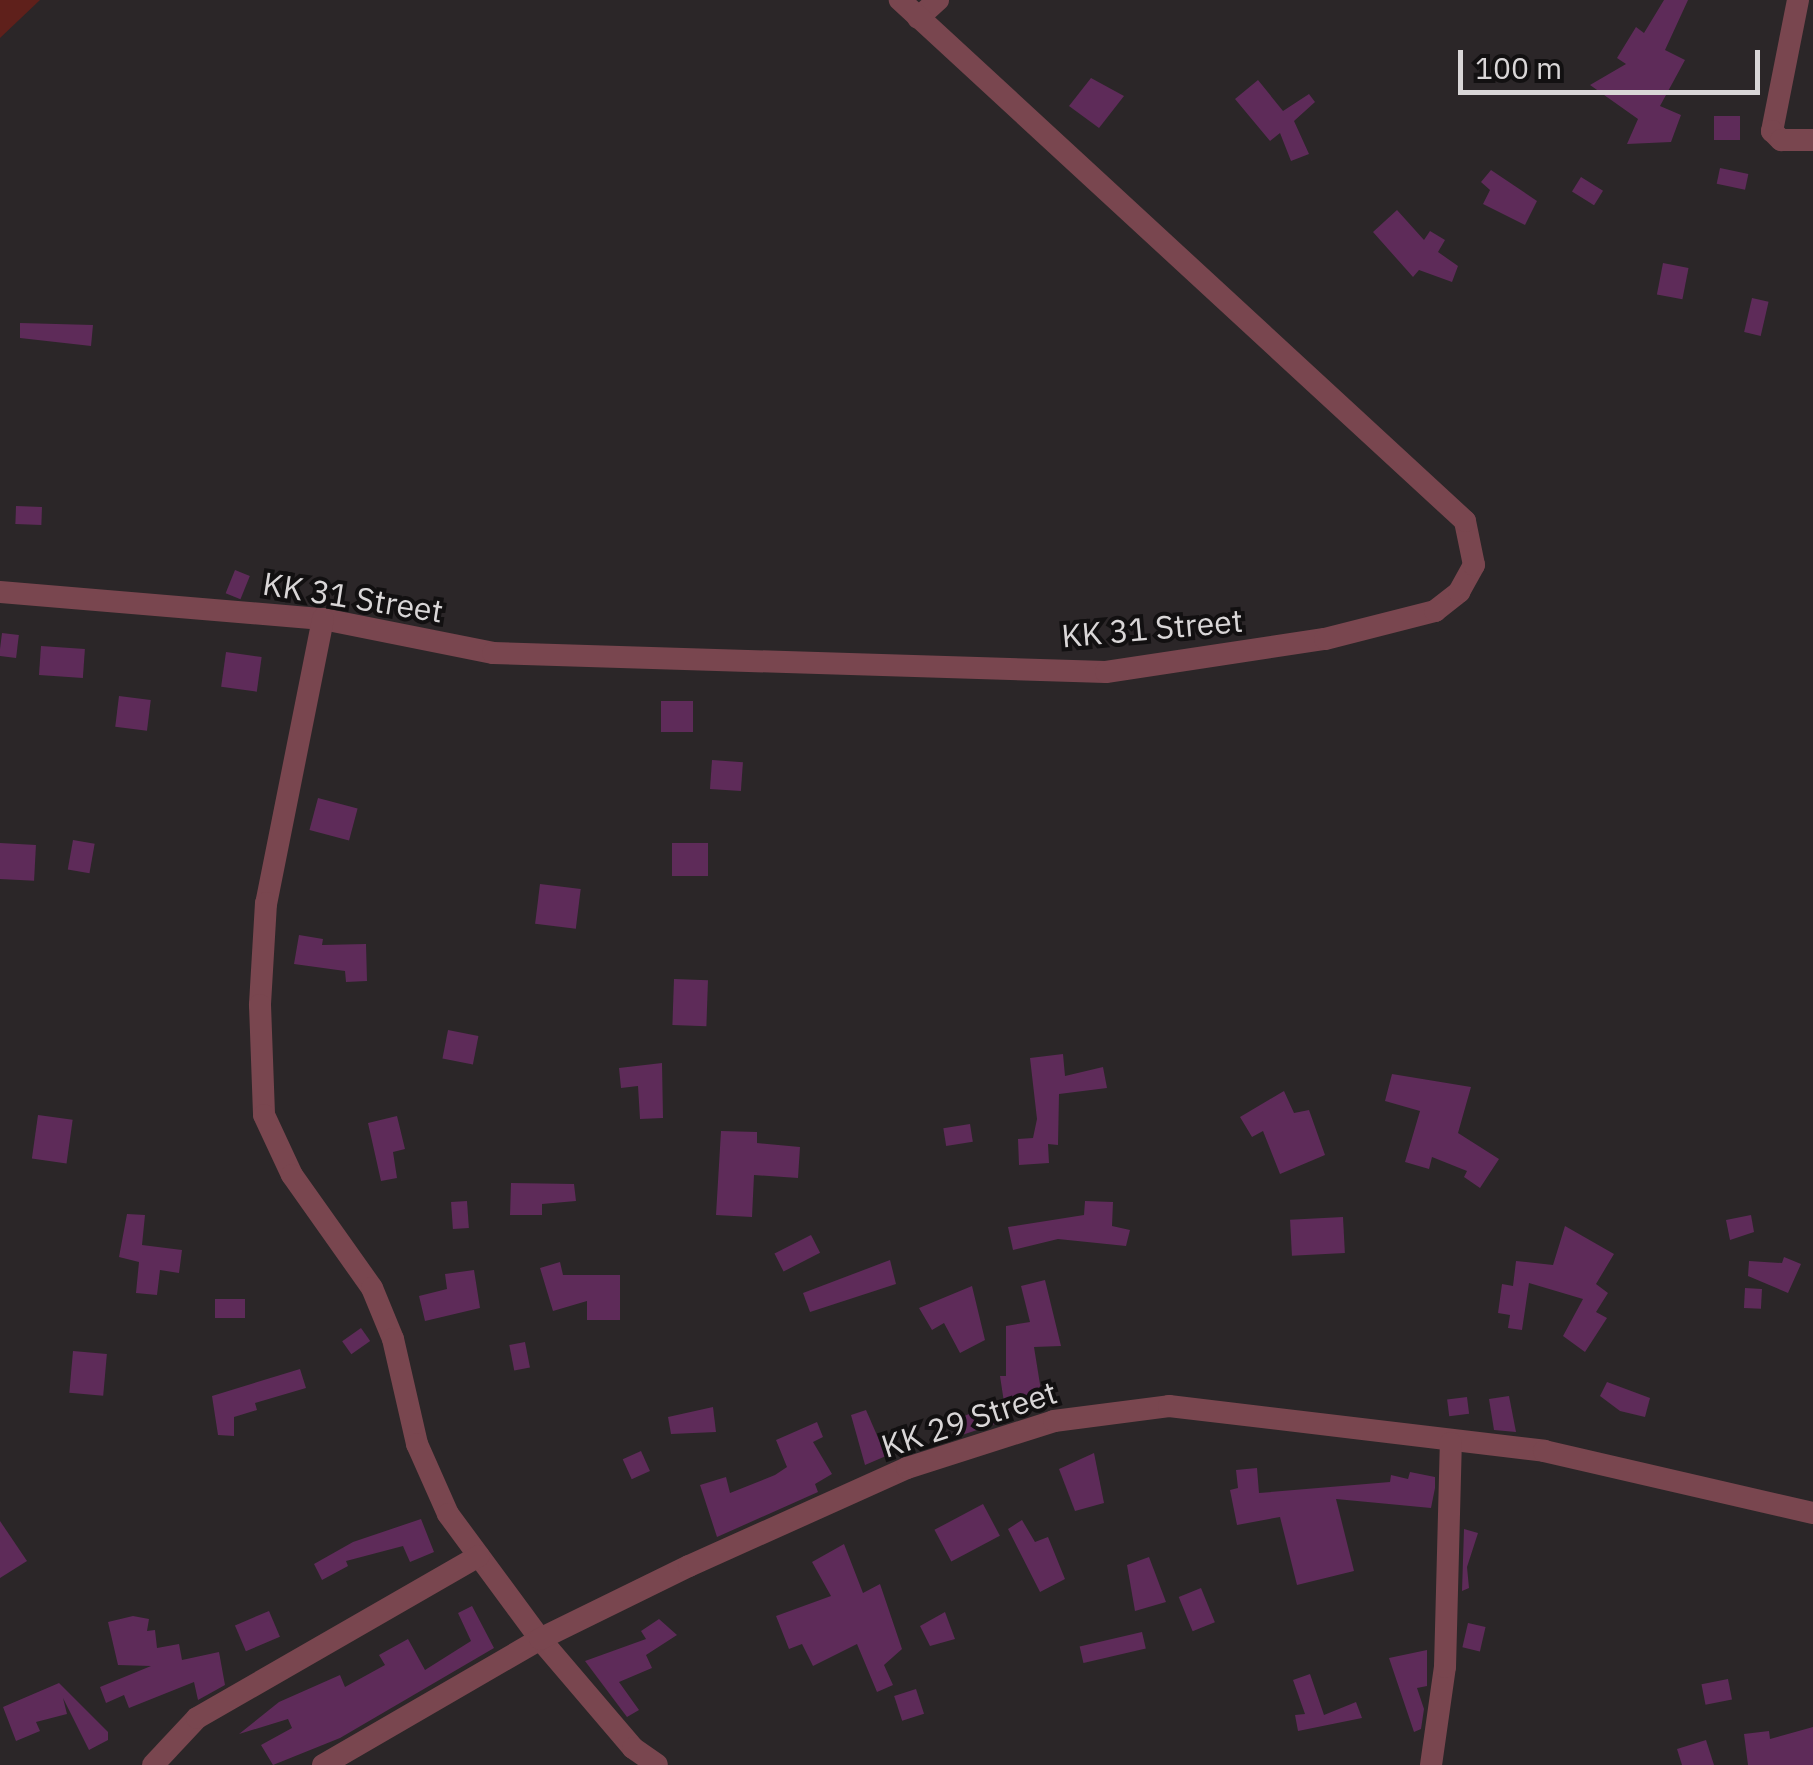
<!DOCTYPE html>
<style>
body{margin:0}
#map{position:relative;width:1813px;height:1765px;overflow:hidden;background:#2b2628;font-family:"IBM Plex Sans",sans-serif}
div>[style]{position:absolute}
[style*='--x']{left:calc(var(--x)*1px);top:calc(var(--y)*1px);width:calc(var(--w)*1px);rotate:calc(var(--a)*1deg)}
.green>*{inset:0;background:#5f201b}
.building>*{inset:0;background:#5e2b59;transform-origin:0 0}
.minor>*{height:22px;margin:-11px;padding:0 11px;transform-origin:11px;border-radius:11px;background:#79464f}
span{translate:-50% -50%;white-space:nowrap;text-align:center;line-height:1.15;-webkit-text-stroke:8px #121011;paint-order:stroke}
.street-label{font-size:32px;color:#d9d6d7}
.scale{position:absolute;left:1458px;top:50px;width:302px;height:45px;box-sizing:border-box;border:5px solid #d9d6d7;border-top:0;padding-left:12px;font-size:30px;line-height:35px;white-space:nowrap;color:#d9d6d7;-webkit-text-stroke:8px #121011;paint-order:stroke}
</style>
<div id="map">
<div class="green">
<div style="clip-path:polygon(0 0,40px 0,0 38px)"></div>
</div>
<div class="building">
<div style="clip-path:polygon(1664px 0,1688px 0,1665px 50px,1685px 60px,1660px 106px,1681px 115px,1671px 142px,1627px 144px,1638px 119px,1590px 85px,1626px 64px,1617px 58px,1636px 27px,1644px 33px)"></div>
<div style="clip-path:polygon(1091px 78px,1124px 96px,1099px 128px,1069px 106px)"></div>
<div style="clip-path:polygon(1258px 80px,1283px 111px,1309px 94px,1315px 102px,1294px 121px,1309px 154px,1291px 161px,1280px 133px,1270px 141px,1235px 99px)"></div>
<div style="left:1714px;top:116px;width:26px;height:24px"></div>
<div style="left:1720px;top:168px;width:29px;height:16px;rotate:12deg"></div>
<div style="clip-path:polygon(1491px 170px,1537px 201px,1525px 225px,1483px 204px,1490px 190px,1481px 182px)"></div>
<div style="left:1581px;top:177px;width:26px;height:17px;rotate:32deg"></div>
<div style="clip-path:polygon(1397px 210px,1424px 240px,1430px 231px,1445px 240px,1438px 252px,1458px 266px,1452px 282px,1419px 270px,1413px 277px,1373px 232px)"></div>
<div style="left:1663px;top:263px;width:26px;height:32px;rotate:11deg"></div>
<div style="left:1752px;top:298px;width:17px;height:35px;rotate:13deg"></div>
<div style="clip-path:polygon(20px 323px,93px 325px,91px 346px,20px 338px)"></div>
<div style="left:16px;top:506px;width:26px;height:18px;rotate:2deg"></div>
<div style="left:235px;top:570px;width:16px;height:25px;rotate:22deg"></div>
<div style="left:2px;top:633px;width:17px;height:23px;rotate:7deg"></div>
<div style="left:41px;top:646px;width:44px;height:29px;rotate:4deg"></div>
<div style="left:226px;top:652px;width:36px;height:35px;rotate:8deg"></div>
<div style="left:119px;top:696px;width:32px;height:31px;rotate:7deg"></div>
<div style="left:661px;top:701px;width:32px;height:31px"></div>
<div style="left:712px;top:760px;width:31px;height:29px;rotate:4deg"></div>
<div style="left:318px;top:798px;width:41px;height:33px;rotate:15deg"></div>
<div style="left:73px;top:840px;width:22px;height:30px;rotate:10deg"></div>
<div style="left:0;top:843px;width:36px;height:36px;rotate:3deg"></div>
<div style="left:708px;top:843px;width:33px;height:36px;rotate:90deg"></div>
<div style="left:540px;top:884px;width:41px;height:40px;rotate:7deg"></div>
<div style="clip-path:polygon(299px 935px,323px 939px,322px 945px,366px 944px,367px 981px,346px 982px,345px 971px,294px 964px)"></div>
<div style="left:674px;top:979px;width:34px;height:46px;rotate:2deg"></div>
<div style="left:448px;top:1030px;width:31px;height:29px;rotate:11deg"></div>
<div style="clip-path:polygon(1063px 1054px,1065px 1076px,1103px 1067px,1107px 1088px,1059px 1094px,1058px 1145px,1048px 1144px,1049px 1163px,1019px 1165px,1018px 1139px,1033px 1138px,1037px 1119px,1030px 1058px)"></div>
<div style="clip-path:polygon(662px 1063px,663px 1118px,640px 1119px,638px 1086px,621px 1088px,619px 1068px)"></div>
<div style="clip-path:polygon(1392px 1074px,1471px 1087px,1458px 1133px,1499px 1159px,1480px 1188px,1464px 1177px,1467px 1171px,1432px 1157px,1429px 1169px,1405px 1162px,1420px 1111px,1385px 1101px)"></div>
<div style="clip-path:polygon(1284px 1091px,1294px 1113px,1309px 1110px,1325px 1155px,1280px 1174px,1263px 1131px,1252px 1137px,1240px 1117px)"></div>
<div style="left:38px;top:1115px;width:35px;height:44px;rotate:8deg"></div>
<div style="clip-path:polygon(397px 1116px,405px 1149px,393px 1152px,397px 1178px,381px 1181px,368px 1123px)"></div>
<div style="left:970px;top:1124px;width:18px;height:27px;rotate:81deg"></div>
<div style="clip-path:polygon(721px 1131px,757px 1132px,757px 1143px,800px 1147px,798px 1178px,754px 1175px,752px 1217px,716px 1215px)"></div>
<div style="clip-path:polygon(511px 1183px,574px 1184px,576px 1201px,542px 1204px,542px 1215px,510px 1215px)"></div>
<div style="left:467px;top:1201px;width:27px;height:16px;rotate:86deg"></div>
<div style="clip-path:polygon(1085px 1201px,1113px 1202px,1112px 1226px,1130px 1230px,1126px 1246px,1058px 1239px,1013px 1250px,1008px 1227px,1084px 1215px)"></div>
<div style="clip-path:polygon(127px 1214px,145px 1215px,142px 1245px,182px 1250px,179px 1273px,160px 1270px,157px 1295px,136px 1293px,139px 1262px,119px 1257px)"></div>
<div style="clip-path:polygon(1751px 1215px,1754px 1232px,1730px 1240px,1726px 1220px)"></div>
<div style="left:1343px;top:1217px;width:36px;height:53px;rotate:87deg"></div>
<div style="clip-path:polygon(1565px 1226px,1614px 1254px,1596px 1284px,1608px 1293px,1596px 1312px,1607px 1318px,1585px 1352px,1563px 1336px,1583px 1299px,1529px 1283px,1522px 1330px,1508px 1328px,1510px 1315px,1498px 1313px,1502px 1284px,1513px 1286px,1516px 1261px,1553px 1265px)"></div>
<div style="left:811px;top:1235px;width:20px;height:41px;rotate:63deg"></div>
<div style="clip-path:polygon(1784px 1257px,1801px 1264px,1788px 1293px,1748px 1276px,1749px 1261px,1782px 1263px)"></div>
<div style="clip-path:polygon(890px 1260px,896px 1284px,810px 1312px,803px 1293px)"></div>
<div style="clip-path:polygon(560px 1262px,563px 1275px,620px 1275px,620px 1320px,587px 1320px,587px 1301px,553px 1311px,540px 1268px)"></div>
<div style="clip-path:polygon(474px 1270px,480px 1308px,425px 1321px,419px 1296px,447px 1289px,445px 1274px)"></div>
<div style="clip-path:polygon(1045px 1280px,1061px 1346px,1034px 1347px,1043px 1403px,1005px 1409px,1000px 1376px,1006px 1376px,1006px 1326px,1030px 1322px,1021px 1286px)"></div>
<div style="clip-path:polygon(972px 1286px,985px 1340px,960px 1353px,944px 1323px,932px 1330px,919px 1308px)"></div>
<div style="left:1745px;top:1288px;width:17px;height:20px;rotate:3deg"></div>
<div style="left:245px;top:1299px;width:19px;height:30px;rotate:90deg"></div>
<div style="left:361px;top:1328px;width:16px;height:23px;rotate:55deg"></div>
<div style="left:525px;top:1342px;width:26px;height:16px;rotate:79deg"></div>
<div style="left:73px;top:1351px;width:34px;height:42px;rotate:5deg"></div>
<div style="clip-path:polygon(300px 1369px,306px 1388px,255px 1403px,257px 1410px,234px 1417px,234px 1436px,218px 1435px,212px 1396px)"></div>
<div style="clip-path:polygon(1607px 1382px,1650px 1398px,1645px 1417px,1620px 1411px,1600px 1396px)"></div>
<div style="clip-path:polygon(1509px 1396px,1516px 1432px,1494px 1430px,1489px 1399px)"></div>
<div style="left:1467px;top:1397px;width:17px;height:20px;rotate:83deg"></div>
<div style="clip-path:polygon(999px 1400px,1010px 1419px,962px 1435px,956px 1420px)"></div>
<div style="clip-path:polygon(713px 1407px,716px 1432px,671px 1434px,668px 1417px)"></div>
<div style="clip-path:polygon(866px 1410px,886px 1456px,865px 1465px,851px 1415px)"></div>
<div style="clip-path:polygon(817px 1422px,823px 1437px,813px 1442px,832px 1474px,815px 1484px,818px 1492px,717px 1537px,700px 1485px,726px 1477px,730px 1493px,775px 1475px,787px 1467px,776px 1440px)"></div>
<div style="left:641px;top:1451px;width:22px;height:20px;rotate:66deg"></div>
<div style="clip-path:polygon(1094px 1453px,1104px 1503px,1075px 1511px,1059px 1469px)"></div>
<div style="clip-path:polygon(1257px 1468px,1259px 1493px,1390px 1482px,1391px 1475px,1408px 1479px,1410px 1472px,1435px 1477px,1435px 1488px,1431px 1508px,1336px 1499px,1354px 1571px,1297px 1585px,1280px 1517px,1237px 1525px,1230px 1490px,1238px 1488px,1236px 1470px)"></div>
<div style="left:983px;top:1504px;width:36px;height:55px;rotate:62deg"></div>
<div style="clip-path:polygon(421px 1519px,434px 1552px,410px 1562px,403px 1546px,346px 1561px,348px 1566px,322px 1580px,314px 1564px,353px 1542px)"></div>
<div style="clip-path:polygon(1022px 1520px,1035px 1542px,1048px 1537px,1065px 1579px,1040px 1592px,1008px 1529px)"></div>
<div style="clip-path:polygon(0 1521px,27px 1561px,0 1578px)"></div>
<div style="clip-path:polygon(1464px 1529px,1478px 1533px,1467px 1567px,1469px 1588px,1462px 1591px)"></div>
<div style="clip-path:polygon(844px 1544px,863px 1593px,880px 1584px,902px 1649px,884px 1665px,893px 1685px,877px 1692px,857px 1644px,813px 1666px,802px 1644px,789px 1649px,776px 1616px,831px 1596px,812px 1562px)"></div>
<div style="clip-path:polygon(1149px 1557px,1166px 1602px,1135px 1611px,1127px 1565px)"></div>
<div style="left:1201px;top:1588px;width:37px;height:24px;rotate:68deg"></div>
<div style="clip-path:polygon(472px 1606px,494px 1648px,340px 1738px,273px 1765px,261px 1745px,292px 1728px,288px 1719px,239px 1734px,279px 1702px,340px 1675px,345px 1687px,385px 1665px,379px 1655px,408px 1639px,425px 1670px,471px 1641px,458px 1613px)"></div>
<div style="left:269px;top:1611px;width:28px;height:37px;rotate:67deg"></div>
<div style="clip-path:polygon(945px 1612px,955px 1639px,930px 1646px,920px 1626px)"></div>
<div style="clip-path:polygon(133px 1616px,149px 1619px,147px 1631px,155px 1630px,157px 1648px,179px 1644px,182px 1660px,219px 1652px,225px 1685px,198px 1700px,194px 1682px,129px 1708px,124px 1695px,106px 1703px,100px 1687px,151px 1666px,118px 1665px,108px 1622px)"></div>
<div style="clip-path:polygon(659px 1619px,677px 1635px,646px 1655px,652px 1668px,619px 1682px,639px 1710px,627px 1717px,585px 1661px,646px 1639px,641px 1631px)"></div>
<div style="left:1468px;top:1623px;width:18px;height:25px;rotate:13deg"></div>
<div style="left:1142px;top:1632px;width:17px;height:64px;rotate:77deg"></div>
<div style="clip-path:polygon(1427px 1650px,1427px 1686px,1417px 1688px,1424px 1709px,1421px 1729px,1414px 1732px,1389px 1658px)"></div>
<div style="clip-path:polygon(1310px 1674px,1324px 1715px,1356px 1702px,1362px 1718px,1298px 1731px,1295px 1715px,1305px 1714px,1293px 1680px)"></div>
<div style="left:1728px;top:1679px;width:21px;height:27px;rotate:79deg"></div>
<div style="clip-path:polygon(59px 1683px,108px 1732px,108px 1740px,89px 1750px,63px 1698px,67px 1714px,36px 1722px,40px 1731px,16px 1741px,3px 1707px)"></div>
<div style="left:916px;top:1689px;width:26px;height:23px;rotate:72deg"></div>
<div style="clip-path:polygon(1813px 1727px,1813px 1765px,1748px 1765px,1744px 1734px,1769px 1731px,1770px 1739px)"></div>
<div style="clip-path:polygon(1706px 1740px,1714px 1765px,1682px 1765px,1677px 1749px)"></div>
</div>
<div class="minor">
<div style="--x:1798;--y:0;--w:134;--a:101.2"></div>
<div style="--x:1772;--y:131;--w:13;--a:45"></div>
<div style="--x:1781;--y:140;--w:32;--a:0"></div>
<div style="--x:918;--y:18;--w:27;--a:-42"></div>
<div style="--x:0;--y:592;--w:324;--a:4.8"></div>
<div style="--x:323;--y:619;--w:173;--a:11.3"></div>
<div style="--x:493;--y:653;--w:613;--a:1.78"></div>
<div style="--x:1106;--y:672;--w:221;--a:-8.6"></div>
<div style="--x:1325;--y:639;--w:114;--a:-14.3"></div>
<div style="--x:1435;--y:611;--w:31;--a:-38"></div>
<div style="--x:1459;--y:592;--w:31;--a:-61"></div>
<div style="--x:1474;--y:565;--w:45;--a:-101.6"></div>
<div style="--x:1465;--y:521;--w:769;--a:-137.32"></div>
<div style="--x:323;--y:619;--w:290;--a:101.3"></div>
<div style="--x:266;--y:903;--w:102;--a:93.4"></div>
<div style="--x:260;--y:1005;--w:110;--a:87.9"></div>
<div style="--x:264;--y:1115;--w:66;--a:65"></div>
<div style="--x:292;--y:1175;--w:138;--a:54.7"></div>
<div style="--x:372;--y:1288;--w:55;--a:67.6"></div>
<div style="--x:393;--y:1339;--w:108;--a:77.1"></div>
<div style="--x:417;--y:1444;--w:77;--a:66.1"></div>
<div style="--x:448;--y:1514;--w:155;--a:53.6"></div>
<div style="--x:540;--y:1639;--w:143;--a:49.5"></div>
<div style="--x:633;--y:1748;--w:29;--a:35"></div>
<div style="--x:153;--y:1765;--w:64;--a:-46.9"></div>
<div style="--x:197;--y:1718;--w:325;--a:-29.9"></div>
<div style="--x:323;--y:1765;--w:251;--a:-30.1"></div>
<div style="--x:540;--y:1639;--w:166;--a:-26.1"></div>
<div style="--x:689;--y:1566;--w:239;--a:-24.2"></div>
<div style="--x:907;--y:1468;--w:154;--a:-17.7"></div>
<div style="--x:1054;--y:1421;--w:116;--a:-7.4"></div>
<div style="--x:1169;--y:1406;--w:378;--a:6.8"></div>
<div style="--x:1544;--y:1451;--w:276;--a:13"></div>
<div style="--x:1431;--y:1765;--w:99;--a:-81.9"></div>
<div style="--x:1445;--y:1667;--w:224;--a:-88.5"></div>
</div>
<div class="street-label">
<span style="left:353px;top:597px;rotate:9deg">KK 31 Street</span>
<span style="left:1152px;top:628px;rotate:-5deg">KK 31 Street</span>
<span style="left:969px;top:1419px;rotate:-18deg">KK 29 Street</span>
</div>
<div class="scale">100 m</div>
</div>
